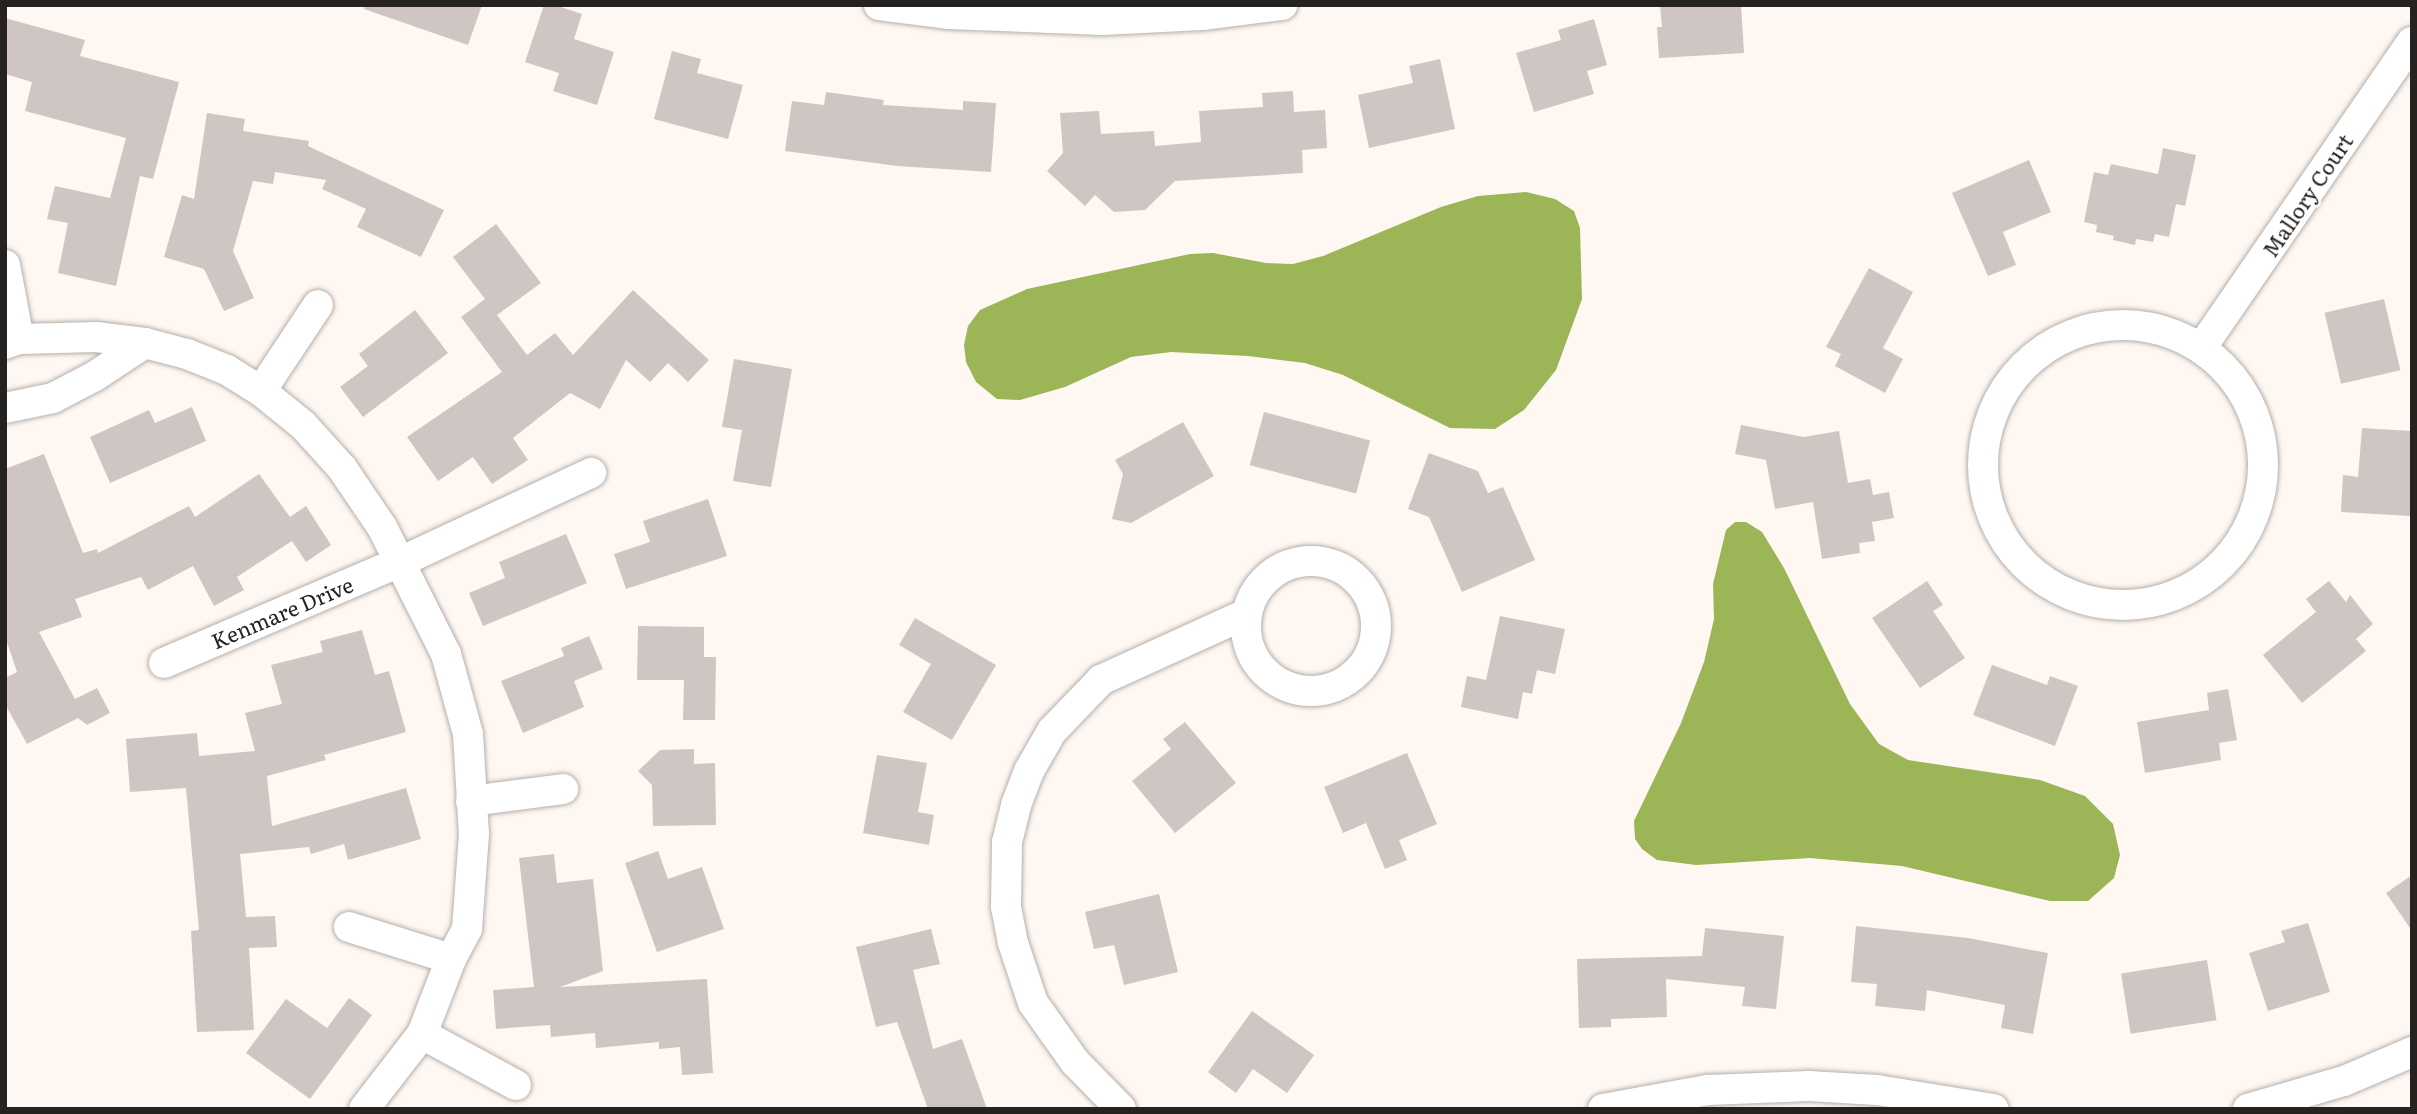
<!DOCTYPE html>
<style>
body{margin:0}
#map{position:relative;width:2417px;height:1114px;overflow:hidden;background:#fef7f2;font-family:Literata,serif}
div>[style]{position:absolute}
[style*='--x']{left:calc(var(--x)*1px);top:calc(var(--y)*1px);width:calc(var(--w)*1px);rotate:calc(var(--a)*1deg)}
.water>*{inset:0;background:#9cb557}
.building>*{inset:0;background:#cfc6c4;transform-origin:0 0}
.roads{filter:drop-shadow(0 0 2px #b6afaa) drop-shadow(0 0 2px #b6afaa)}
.street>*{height:30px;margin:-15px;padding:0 15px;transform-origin:15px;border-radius:15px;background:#fff}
.street>.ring{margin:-15px;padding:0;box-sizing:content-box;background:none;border:30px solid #fff;border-radius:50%}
span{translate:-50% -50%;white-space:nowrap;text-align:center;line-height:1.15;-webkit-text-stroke:5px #fff;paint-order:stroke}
.street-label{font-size:21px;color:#252220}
.frame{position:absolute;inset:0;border:7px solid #252220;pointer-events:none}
</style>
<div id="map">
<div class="water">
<div style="clip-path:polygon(1526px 192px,1555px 199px,1574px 211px,1580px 228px,1582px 299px,1556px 370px,1524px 410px,1495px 429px,1450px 428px,1343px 375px,1305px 363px,1248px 356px,1171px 352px,1131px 357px,1065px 387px,1020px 400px,997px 399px,976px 382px,966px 362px,964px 345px,968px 326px,980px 310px,1027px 289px,1190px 254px,1213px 253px,1266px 263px,1293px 264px,1323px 256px,1441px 207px,1478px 196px)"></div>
<div style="clip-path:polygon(1735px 522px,1746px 522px,1762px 532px,1784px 568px,1850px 704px,1879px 744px,1908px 760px,2040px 780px,2085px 796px,2113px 824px,2120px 855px,2114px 878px,2088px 901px,2050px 901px,1902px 866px,1810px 858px,1696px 865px,1657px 860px,1642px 849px,1635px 839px,1634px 821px,1681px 723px,1704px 662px,1714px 619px,1713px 584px,1726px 530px)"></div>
</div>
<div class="building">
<div style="clip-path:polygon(365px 5px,482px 5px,468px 45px,364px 9px)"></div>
<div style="clip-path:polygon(544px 5px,555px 5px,582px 14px,574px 39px,614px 52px,597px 105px,553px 91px,559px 73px,525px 62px)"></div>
<div style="clip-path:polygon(1660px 5px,1741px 5px,1744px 53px,1659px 58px,1657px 27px,1662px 27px)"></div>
<div style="clip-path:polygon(5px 18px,85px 40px,80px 56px,179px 82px,153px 179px,140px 176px,116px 286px,58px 273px,68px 223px,47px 219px,55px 186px,110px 198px,126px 138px,25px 111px,32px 82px,5px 74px)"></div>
<div style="clip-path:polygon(1594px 19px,1607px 65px,1587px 71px,1594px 94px,1534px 112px,1516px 53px,1561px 40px,1558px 30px)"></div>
<div style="clip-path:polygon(672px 51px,701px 59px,697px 73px,743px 85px,728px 139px,654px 119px)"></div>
<div style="clip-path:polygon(1440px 59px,1455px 129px,1369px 148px,1358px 95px,1413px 83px,1409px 66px)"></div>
<div style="clip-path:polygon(1293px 91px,1294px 112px,1325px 110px,1327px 148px,1302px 150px,1303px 173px,1175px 181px,1145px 210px,1114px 212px,1095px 195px,1085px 206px,1047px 171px,1063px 153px,1060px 113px,1099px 111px,1101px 134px,1154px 131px,1155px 146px,1201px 142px,1199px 111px,1263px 107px,1262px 93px)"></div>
<div style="clip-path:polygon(826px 92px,884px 100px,883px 105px,963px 110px,963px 101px,996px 103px,991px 172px,897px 166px,785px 151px,792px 101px,824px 105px)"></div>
<div style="clip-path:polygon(207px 113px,245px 119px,243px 131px,309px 141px,308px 146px,444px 210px,421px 257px,357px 227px,366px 209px,322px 189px,326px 180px,275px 172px,273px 184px,253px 181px,233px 251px,254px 298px,224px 311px,204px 269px,164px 257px,182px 195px,194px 199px)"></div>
<div style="clip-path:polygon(2163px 148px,2196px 155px,2185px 206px,2176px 204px,2169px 237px,2155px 234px,2153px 242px,2136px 239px,2135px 245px,2113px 240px,2114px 236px,2096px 232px,2097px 225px,2084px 222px,2094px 172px,2108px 175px,2111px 164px,2158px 174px)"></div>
<div style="clip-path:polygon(2029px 160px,2051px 212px,2003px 232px,2016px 265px,1988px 276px,1952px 193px)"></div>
<div style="clip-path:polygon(496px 224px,541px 283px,497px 315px,527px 355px,555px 333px,573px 355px,633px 290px,709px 360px,688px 382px,668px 363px,650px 382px,626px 360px,600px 409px,570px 393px,513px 438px,528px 460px,492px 484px,473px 457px,438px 481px,407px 437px,502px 372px,461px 317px,485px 299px,453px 257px)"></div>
<div style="clip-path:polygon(1869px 268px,1913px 292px,1883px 348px,1903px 359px,1885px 393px,1835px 366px,1841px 354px,1826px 347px)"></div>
<div style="left:2384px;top:299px;width:73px;height:61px;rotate:77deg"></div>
<div style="clip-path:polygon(415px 310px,448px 353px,363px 417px,340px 387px,368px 366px,359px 354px)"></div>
<div style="clip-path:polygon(734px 359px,792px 369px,771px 487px,733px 481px,742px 430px,722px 427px)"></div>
<div style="clip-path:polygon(192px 407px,206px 441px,110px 483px,90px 437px,149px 410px,155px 423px)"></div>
<div style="left:1264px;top:412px;width:110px;height:55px;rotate:15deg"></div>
<div style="clip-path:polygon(1183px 422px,1214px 476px,1131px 523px,1112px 519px,1123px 474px,1115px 460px)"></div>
<div style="clip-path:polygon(1741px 425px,1804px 437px,1839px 431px,1848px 483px,1870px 479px,1873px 495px,1889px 492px,1894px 518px,1872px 522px,1875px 541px,1859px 543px,1860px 553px,1822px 559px,1813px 502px,1775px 509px,1766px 460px,1735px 454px)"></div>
<div style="clip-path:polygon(2362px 428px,2412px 431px,2410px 516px,2341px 512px,2343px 475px,2358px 477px)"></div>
<div style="clip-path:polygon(1429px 453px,1478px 471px,1488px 493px,1503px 487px,1535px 560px,1462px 592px,1429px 517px,1408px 509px)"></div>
<div style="clip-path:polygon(44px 454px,83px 553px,97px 549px,98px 553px,189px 506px,195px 517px,259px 474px,290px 517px,306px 506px,331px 545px,306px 562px,292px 541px,237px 577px,244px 590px,214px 606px,193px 566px,148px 590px,141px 577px,75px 599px,82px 617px,39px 632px,75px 699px,97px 688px,110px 713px,87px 725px,78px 718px,27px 744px,5px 704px,5px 678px,17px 672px,5px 636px,5px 469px)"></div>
<div style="clip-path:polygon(708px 499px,727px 556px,626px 589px,614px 554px,650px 542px,643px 521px)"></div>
<div style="clip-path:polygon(566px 534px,587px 583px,483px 626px,469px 593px,505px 578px,499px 562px)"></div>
<div style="clip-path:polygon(1927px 581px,1943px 605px,1933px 611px,1965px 658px,1920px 688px,1872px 618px)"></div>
<div style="clip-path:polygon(2329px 581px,2346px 602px,2350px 595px,2373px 624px,2356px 639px,2366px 651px,2302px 703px,2263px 655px,2316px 612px,2306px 599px)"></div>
<div style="clip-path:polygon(1500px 616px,1565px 629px,1555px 674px,1537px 670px,1532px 694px,1523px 692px,1518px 719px,1461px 707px,1467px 676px,1486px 680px)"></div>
<div style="clip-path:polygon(915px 618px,996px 665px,952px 740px,903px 712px,931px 664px,899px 645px)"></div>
<div style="clip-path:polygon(638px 626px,704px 627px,704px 657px,716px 657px,715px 720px,683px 720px,684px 680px,637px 680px)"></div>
<div style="clip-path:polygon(362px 630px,375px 675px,389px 671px,406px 732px,324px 755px,326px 760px,267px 776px,272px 826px,406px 788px,421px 839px,348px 860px,344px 844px,311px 854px,309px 847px,240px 854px,246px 917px,275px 916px,277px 947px,249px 948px,254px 1030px,197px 1032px,191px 931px,199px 930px,186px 788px,130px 792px,126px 739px,197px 733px,199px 756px,255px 751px,245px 713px,282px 704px,271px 665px,323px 652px,320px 641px)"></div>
<div style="clip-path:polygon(589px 636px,603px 669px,574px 681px,584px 707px,523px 733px,501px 681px,564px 656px,561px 648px)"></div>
<div style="clip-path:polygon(1992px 665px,2047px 685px,2050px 676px,2078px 686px,2055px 746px,1973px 715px)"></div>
<div style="clip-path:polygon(2228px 689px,2237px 740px,2219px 743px,2221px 760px,2145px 773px,2137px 722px,2209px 710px,2207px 693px)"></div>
<div style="clip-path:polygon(1185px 722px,1236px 783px,1175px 833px,1132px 781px,1171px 749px,1163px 739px)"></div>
<div style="clip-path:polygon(694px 749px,694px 764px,715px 763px,716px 825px,653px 826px,652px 785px,638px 771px,660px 750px)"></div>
<div style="clip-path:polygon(1407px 753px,1437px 824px,1399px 840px,1407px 860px,1385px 869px,1366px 823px,1343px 833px,1324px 787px)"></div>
<div style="clip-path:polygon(877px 755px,927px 763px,918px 812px,934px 815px,929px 845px,863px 833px)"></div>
<div style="clip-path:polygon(658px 851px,668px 879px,702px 867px,724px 929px,657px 952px,625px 863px)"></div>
<div style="clip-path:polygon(554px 854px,557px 883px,593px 879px,603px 971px,560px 987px,707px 979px,713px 1073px,682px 1075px,680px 1047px,659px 1049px,659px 1042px,596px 1048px,595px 1033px,551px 1037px,550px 1025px,496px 1029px,493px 990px,534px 987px,519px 858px)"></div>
<div style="clip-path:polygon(2412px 875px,2412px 931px,2386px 893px)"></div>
<div style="clip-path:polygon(1159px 894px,1178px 972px,1124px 985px,1114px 945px,1094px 949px,1085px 912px)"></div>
<div style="clip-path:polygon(2308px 923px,2330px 992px,2268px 1011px,2249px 953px,2285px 942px,2281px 931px)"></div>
<div style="clip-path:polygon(1856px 926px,1968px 938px,2048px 953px,2033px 1034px,2001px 1028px,2005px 1005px,1927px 990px,1925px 1011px,1875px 1006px,1877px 984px,1851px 982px)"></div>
<div style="clip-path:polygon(1705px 928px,1784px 936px,1776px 1009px,1742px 1006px,1745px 987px,1666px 979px,1667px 1017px,1611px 1019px,1611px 1027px,1579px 1028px,1577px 959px,1702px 956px)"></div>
<div style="clip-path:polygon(931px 929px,940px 964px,913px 970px,933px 1049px,962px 1039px,987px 1109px,928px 1109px,897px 1022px,876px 1027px,856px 947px)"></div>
<div style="left:2207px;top:960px;width:61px;height:87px;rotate:81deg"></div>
<div style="clip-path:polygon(349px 998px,372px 1015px,310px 1099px,246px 1053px,286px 999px,327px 1028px)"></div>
<div style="clip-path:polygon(1252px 1011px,1314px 1055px,1287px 1093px,1253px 1069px,1236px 1093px,1208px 1072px)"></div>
</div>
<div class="roads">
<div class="street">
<div style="--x:879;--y:5;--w:71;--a:7.3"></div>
<div style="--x:949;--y:14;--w:154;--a:2.2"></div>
<div style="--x:1103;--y:20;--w:99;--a:-2.9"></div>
<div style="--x:1202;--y:15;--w:81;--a:-7.1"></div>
<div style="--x:5;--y:265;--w:75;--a:79.3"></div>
<div class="ring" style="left:1983px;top:325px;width:250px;height:250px"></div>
<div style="--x:5;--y:344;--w:15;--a:-20"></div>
<div style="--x:19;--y:339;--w:77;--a:-1.5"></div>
<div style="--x:96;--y:337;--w:49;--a:7"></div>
<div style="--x:145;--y:343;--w:43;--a:14.7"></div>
<div style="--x:187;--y:354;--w:43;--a:21.8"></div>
<div style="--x:227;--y:370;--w:40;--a:32"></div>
<div style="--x:261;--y:391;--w:54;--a:39"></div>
<div style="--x:303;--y:425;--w:58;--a:47.8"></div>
<div style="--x:342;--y:468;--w:71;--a:55.9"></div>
<div style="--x:382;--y:527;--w:142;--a:63.3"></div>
<div style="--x:446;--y:654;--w:83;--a:74.6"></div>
<div style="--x:468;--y:734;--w:100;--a:86.6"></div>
<div style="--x:474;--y:834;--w:95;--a:94.2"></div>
<div style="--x:467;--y:929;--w:34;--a:118"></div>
<div style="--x:451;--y:959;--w:80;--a:111.1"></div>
<div style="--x:422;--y:1034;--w:95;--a:127.7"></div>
<div style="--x:2202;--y:347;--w:370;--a:-55.5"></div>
<div style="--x:261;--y:391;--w:103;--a:-56.5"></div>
<div style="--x:5;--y:408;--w:49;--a:-11.8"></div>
<div style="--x:53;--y:398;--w:47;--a:-27.6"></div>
<div style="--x:95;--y:376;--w:60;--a:-33.4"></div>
<div class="ring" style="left:1246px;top:561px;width:100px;height:100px"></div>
<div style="--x:164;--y:663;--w:257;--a:-23.2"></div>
<div style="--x:400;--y:562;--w:211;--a:-25"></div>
<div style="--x:471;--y:801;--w:93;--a:-7.4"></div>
<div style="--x:349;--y:927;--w:107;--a:17.4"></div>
<div style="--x:422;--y:1034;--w:107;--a:28.5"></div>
<div style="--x:1121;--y:1109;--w:66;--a:-134.4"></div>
<div style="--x:1075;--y:1062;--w:72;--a:-125.4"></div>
<div style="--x:1033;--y:1003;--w:63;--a:-108.4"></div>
<div style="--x:1013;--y:943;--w:37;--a:-101"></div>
<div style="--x:1006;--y:907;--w:65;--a:-89.1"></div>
<div style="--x:1007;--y:842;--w:38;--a:-76"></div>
<div style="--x:1016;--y:805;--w:36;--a:-69"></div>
<div style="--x:1029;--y:771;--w:46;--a:-60.1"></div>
<div style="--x:1052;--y:731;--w:71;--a:-46.1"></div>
<div style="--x:1101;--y:680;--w:159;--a:-24.5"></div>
<div style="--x:1603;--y:1109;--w:107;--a:-10.3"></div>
<div style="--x:1708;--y:1090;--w:101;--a:-2.3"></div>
<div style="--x:1809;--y:1086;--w:68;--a:3.4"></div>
<div style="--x:1877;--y:1090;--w:118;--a:9.3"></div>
<div style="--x:2248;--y:1109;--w:100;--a:-16.3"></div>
<div style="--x:2344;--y:1081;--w:74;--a:-23.1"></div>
</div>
</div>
<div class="street-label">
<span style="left:2307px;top:195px;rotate:-56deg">Mallory Court</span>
<span style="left:282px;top:612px;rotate:-23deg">Kenmare Drive</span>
</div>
<div class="frame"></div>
</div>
